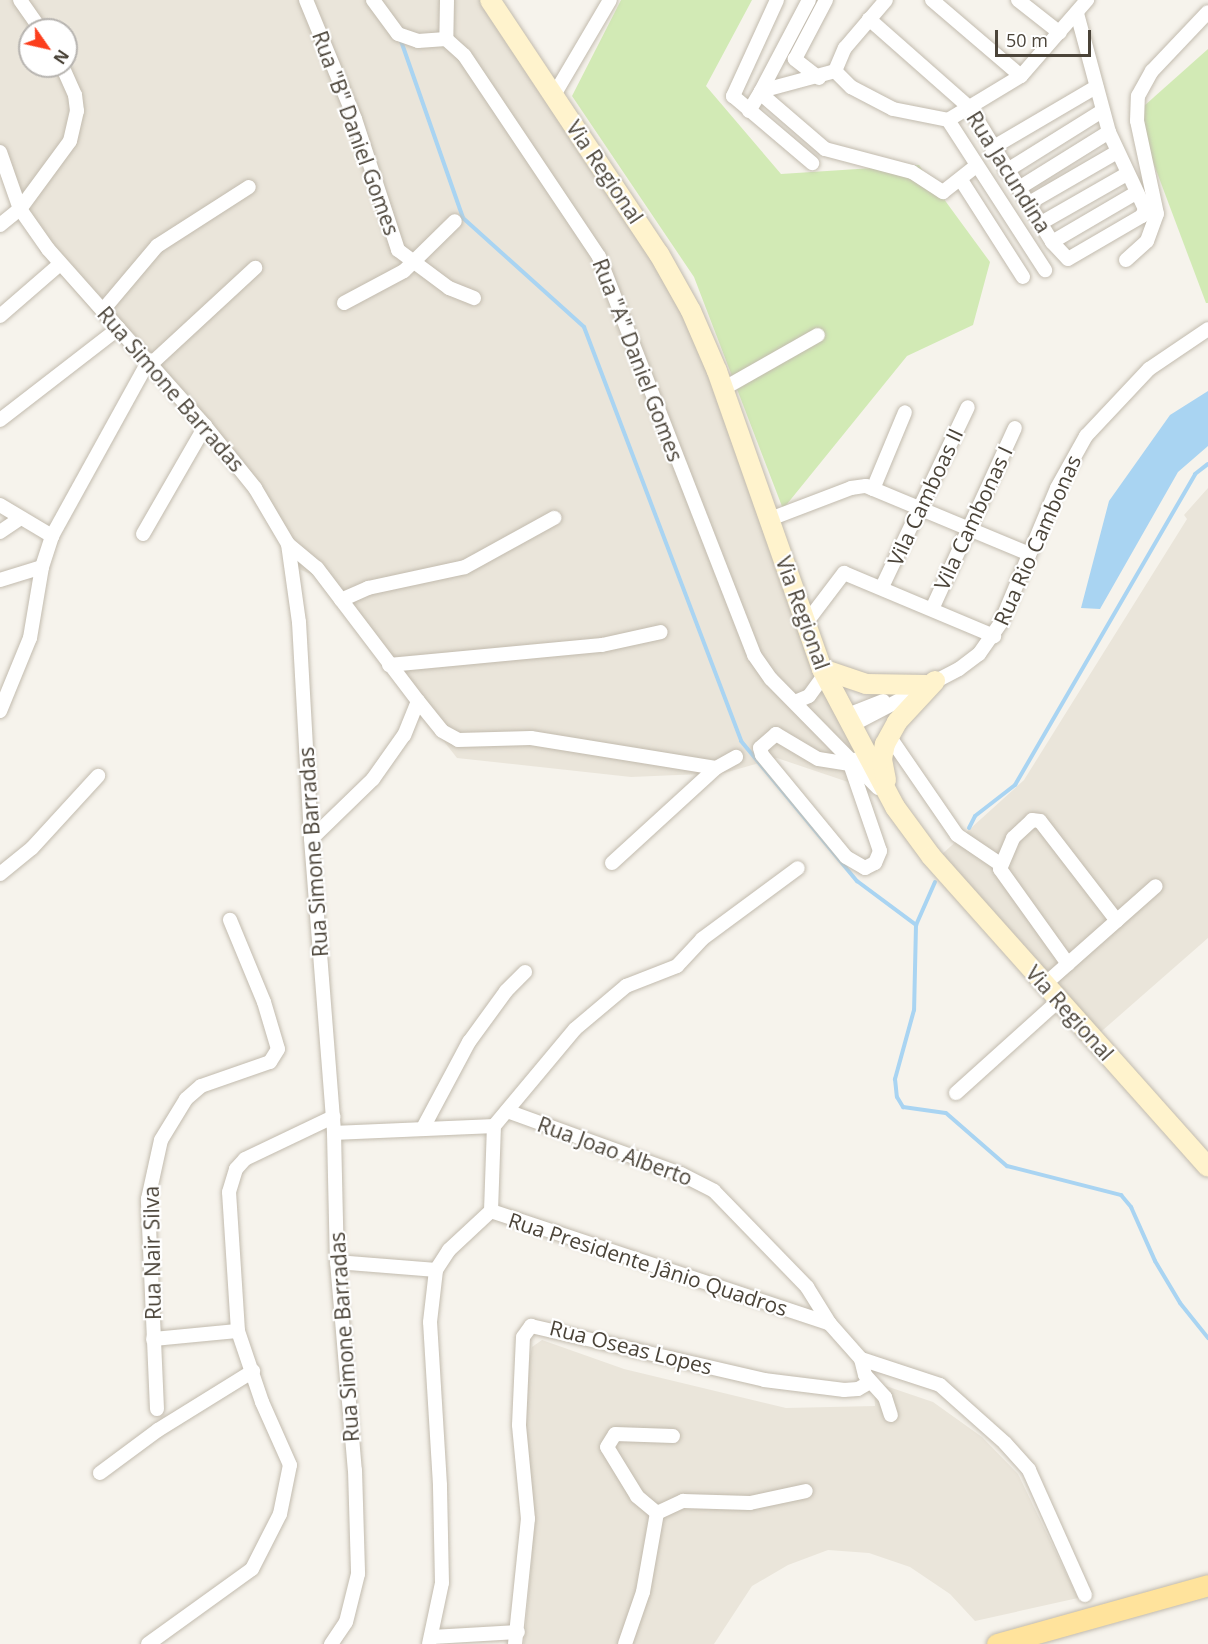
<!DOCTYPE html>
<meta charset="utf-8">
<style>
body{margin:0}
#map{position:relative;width:1208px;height:1644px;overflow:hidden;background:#f6f3ec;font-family:"Open Sans",sans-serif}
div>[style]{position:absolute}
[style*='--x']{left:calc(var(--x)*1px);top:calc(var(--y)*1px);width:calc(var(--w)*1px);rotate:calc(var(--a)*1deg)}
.residential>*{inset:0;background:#eae5da}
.green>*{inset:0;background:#d2eab5}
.water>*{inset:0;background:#a9d4f2}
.stream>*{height:4px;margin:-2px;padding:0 2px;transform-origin:2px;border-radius:2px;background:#a9d4f2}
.roads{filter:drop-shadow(0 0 2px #c2bbae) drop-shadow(0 0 2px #c2bbae)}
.minor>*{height:14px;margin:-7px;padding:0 7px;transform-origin:7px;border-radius:7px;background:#fff}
.secondary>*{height:20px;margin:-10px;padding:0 10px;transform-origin:10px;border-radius:10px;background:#fff3cd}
.primary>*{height:21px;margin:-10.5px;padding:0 10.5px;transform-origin:10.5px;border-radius:10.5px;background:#ffe39c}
span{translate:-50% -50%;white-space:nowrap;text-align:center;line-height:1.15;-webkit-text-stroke:4.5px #fff;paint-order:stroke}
.street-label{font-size:21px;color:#4b4439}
.north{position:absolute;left:18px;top:18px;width:60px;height:60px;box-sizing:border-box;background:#fff;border:2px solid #b7b4b0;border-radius:50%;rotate:124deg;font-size:16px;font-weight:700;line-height:24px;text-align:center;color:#4b4439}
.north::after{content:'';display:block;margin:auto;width:21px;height:27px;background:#fc3f1d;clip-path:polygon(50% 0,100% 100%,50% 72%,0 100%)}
.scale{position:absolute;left:995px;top:30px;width:96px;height:27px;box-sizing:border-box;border:3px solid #4b4439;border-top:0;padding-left:8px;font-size:18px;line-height:21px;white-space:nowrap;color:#4b4439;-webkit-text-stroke:4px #fff;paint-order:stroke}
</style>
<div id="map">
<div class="residential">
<div style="clip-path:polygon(evenodd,0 0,486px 0,672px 284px,845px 716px,865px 776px,854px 784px,777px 758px,724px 773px,631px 777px,457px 758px,313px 575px,294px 567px,261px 507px,208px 442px,40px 252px,0 154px,0 0,30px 30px,66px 30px,66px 66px,30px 66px,30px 30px)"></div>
<div style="clip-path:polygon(1208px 488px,1208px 938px,1087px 1044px,930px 865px,1024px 780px,1187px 519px,1184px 515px)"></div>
<div style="clip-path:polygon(542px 1340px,624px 1369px,786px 1408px,875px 1406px,874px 1382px,933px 1402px,982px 1437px,1018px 1474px,1078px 1598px,975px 1621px,950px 1594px,910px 1567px,869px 1553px,828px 1550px,788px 1565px,752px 1586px,714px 1644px,524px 1644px,532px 1557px,523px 1392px,532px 1347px)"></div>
</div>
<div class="green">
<div style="clip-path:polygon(621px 0,752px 0,706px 86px,781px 174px,919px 165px,990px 262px,973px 325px,907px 356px,783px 509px,694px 277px,572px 96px)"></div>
<div style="clip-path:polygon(1208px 49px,1208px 303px,1206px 303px,1135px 114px)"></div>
</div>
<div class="water">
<div style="clip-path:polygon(1208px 391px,1208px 446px,1178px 472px,1100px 609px,1081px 608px,1109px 501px,1170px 415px)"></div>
</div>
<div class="stream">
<div style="--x:400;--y:38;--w:191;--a:70.7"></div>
<div style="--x:463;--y:218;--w:163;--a:42"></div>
<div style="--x:584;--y:327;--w:443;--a:69.2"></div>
<div style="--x:741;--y:741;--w:182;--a:50.4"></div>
<div style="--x:857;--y:881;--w:74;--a:36.7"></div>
<div style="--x:969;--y:828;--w:13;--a:-63"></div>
<div style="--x:975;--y:816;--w:51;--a:-37.8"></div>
<div style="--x:1015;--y:785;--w:359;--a:-59.9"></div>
<div style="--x:1195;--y:474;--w:16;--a:-38"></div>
<div style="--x:935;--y:882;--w:47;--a:113.8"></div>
<div style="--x:916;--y:925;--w:85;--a:91.3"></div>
<div style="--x:914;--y:1010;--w:72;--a:105.4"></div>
<div style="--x:895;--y:1079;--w:18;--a:84"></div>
<div style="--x:897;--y:1097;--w:12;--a:59"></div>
<div style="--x:903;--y:1107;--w:43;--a:7.9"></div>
<div style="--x:946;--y:1113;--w:81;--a:41"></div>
<div style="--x:1007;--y:1166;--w:118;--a:14.3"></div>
<div style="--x:1121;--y:1195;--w:16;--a:50"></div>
<div style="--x:1131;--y:1207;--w:59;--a:66"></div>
<div style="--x:1155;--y:1261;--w:49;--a:59.2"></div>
<div style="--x:1180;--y:1303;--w:45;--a:51.3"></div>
</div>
<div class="roads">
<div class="minor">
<div style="--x:20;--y:0;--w:37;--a:55"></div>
<div style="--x:306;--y:0;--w:129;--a:67.6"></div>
<div style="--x:355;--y:119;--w:138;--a:71.8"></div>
<div style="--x:398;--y:250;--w:64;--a:36.7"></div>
<div style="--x:449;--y:288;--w:27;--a:22"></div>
<div style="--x:373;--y:0;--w:42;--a:53.7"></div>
<div style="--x:398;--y:34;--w:21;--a:19"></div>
<div style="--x:418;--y:41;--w:28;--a:-4"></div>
<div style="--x:447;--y:0;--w:39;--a:91"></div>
<div style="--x:446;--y:39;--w:24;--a:42"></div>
<div style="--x:464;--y:55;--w:243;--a:56.2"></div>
<div style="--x:599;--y:257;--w:427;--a:68.7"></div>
<div style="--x:754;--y:655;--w:29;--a:55"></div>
<div style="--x:771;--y:679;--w:153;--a:45.5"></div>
<div style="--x:777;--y:0;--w:106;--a:114.6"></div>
<div style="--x:733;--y:96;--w:104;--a:40.3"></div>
<div style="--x:932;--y:0;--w:117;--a:40.5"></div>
<div style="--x:1018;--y:0;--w:53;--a:38.2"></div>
<div style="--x:869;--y:19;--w:135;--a:41.4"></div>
<div style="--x:970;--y:108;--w:157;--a:58.5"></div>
<div style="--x:1052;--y:242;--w:23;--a:47"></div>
<div style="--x:1068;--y:259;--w:86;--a:-30.2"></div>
<div style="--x:1142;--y:216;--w:8;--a:-67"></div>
<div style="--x:1145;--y:209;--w:85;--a:-115.1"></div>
<div style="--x:1109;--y:132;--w:123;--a:-105.1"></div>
<div style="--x:835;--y:71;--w:23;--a:45"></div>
<div style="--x:851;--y:87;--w:47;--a:27.6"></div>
<div style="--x:893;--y:109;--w:56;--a:11.3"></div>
<div style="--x:948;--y:120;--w:85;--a:-31.1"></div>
<div style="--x:1021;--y:76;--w:101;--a:-49"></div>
<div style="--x:835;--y:71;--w:25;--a:-67"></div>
<div style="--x:845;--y:48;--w:63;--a:-49.5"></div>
<div style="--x:819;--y:78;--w:31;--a:-142"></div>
<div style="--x:795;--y:59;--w:67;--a:-62.3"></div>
<div style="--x:761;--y:91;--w:103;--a:-62.2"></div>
<div style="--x:760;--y:93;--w:86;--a:40.7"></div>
<div style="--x:825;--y:149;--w:90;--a:14.8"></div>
<div style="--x:912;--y:172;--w:37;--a:33"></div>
<div style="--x:943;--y:192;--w:42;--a:-38.2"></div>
<div style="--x:554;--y:95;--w:110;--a:-59.5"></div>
<div style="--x:749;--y:111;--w:23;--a:-59"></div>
<div style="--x:761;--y:91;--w:77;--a:-15.1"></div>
<div style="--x:948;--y:120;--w:179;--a:57.1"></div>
<div style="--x:992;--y:148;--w:121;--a:-30.4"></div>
<div style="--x:0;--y:152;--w:60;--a:70.7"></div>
<div style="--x:20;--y:209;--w:49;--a:55"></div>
<div style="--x:48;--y:249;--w:237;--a:48.4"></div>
<div style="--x:205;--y:426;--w:80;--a:51.1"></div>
<div style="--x:255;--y:488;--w:65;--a:59.5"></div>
<div style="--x:288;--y:544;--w:79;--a:82"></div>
<div style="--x:299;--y:622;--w:217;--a:86.8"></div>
<div style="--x:311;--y:839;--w:295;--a:85.5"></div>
<div style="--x:334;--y:1133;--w:129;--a:88.7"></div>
<div style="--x:337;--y:1262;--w:209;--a:85.1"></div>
<div style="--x:355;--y:1470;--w:104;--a:88.3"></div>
<div style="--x:358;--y:1574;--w:49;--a:104"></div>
<div style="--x:346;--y:1622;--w:27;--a:124"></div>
<div style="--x:1006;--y:171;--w:113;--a:-32"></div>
<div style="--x:961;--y:180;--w:115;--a:57.4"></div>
<div style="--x:1019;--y:188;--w:106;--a:-31.9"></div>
<div style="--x:1029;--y:203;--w:102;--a:-30.1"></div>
<div style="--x:1041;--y:223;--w:99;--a:-29.7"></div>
<div style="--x:0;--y:225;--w:26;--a:-39"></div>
<div style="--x:20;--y:209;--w:84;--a:-53.7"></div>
<div style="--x:70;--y:141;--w:31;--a:-77"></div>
<div style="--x:77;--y:111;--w:16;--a:-97"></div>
<div style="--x:75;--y:95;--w:32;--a:-114"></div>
<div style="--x:1052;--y:242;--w:97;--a:-30.3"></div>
<div style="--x:1126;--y:260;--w:28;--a:-42"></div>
<div style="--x:1147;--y:241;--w:29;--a:-70"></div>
<div style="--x:1157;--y:214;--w:95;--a:-102.1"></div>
<div style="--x:1137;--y:121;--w:25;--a:-88"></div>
<div style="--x:1138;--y:96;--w:29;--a:-61"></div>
<div style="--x:1152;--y:71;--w:81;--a:-46.5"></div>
<div style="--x:344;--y:303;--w:68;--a:-28.1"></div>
<div style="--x:404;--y:271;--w:71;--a:-44.4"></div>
<div style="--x:103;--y:310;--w:84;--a:-49.8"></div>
<div style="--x:157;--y:246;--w:109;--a:-32.7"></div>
<div style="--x:0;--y:316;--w:79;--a:-40.9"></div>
<div style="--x:151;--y:364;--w:142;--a:-42.7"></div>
<div style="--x:723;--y:389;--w:109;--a:-29.6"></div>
<div style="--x:0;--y:420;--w:150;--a:-37.7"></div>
<div style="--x:873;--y:489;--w:83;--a:-67.4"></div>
<div style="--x:0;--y:505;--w:61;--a:30.8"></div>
<div style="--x:770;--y:519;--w:87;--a:-20.9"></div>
<div style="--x:851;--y:488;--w:15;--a:-8"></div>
<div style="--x:866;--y:486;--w:177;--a:22.6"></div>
<div style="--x:0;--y:532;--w:25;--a:-34"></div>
<div style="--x:143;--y:534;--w:125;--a:-60.1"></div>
<div style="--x:288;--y:544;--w:38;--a:40"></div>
<div style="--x:317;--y:568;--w:167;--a:52.8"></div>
<div style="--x:418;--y:701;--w:37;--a:112"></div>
<div style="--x:404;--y:735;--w:54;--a:125.2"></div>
<div style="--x:373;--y:779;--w:86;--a:135.9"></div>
<div style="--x:0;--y:580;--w:44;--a:-17.2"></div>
<div style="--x:882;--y:587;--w:199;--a:-64.5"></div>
<div style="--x:341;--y:600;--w:30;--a:-24"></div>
<div style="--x:368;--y:588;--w:99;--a:-12.2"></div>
<div style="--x:465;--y:567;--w:102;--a:-28.8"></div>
<div style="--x:932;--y:609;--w:199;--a:-65.4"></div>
<div style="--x:806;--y:623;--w:63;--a:-52.8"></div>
<div style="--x:844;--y:573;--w:163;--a:22.8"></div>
<div style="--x:389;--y:665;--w:214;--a:-5.4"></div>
<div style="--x:602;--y:645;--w:60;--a:-12.4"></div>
<div style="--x:418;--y:701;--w:38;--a:51"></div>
<div style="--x:442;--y:731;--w:18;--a:29"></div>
<div style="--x:458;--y:740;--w:73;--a:-1.6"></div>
<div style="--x:531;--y:738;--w:187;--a:9.2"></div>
<div style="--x:795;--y:702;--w:15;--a:-23"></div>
<div style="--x:809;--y:696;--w:27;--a:-54"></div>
<div style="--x:0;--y:711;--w:79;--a:-67.7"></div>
<div style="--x:30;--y:638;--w:72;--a:-80.4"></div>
<div style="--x:42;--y:567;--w:33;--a:-72"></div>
<div style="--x:52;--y:536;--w:201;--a:-61.1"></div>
<div style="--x:845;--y:716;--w:41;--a:-21.5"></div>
<div style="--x:850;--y:726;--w:123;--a:-27.6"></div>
<div style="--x:959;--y:669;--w:25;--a:-37"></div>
<div style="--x:979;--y:654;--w:39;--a:-55"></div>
<div style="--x:1001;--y:622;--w:145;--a:-67.3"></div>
<div style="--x:1057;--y:488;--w:60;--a:-60.9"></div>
<div style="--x:1086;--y:436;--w:92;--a:-46.8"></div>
<div style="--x:1149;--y:369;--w:71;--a:-34.1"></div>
<div style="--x:889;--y:736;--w:120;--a:55.5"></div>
<div style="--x:957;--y:835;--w:52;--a:34"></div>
<div style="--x:850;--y:764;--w:32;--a:-171"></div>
<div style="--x:818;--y:759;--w:49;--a:-149.2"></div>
<div style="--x:776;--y:734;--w:21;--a:139"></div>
<div style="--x:760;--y:748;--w:7;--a:74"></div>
<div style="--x:762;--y:755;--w:132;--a:50.5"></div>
<div style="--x:846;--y:857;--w:22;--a:30"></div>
<div style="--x:865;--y:868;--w:11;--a:-27"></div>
<div style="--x:875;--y:863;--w:13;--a:-67"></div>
<div style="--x:880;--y:851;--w:92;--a:-109"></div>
<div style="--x:850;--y:764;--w:6;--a:-45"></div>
<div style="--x:612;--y:863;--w:141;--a:-42.4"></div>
<div style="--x:716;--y:768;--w:23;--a:-29"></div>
<div style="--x:0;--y:874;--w:41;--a:-39.1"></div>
<div style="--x:32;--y:848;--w:98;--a:-47.5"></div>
<div style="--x:1068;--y:964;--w:117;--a:-125.6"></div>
<div style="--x:1000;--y:869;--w:34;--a:-67"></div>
<div style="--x:1013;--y:838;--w:26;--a:-43"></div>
<div style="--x:1032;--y:820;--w:8;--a:7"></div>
<div style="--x:1040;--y:821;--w:126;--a:52.4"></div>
<div style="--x:1044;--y:985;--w:149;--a:-41.5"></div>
<div style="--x:956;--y:1093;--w:137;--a:-42"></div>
<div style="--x:507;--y:1111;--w:185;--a:19.9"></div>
<div style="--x:681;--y:1174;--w:37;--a:27"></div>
<div style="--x:714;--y:1191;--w:134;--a:45.9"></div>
<div style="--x:807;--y:1287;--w:44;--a:58.1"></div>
<div style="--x:830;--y:1324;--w:47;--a:48.5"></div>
<div style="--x:861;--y:1359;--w:16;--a:76"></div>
<div style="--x:865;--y:1375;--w:30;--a:48"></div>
<div style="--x:885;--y:1397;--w:19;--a:72"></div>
<div style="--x:423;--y:1128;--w:98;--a:-61.9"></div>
<div style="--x:469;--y:1042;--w:63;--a:-54"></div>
<div style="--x:506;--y:991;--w:27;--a:-45"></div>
<div style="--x:334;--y:1133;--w:160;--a:-2.5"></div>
<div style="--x:491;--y:1211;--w:85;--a:-88"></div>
<div style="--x:494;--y:1126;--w:126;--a:-50.1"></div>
<div style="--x:575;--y:1029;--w:67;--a:-40.1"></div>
<div style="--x:626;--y:986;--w:55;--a:-21.4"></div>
<div style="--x:677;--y:966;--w:37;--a:-47"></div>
<div style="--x:702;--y:939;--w:119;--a:-36.5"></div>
<div style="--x:337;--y:1262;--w:99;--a:4.6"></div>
<div style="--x:153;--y:1339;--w:85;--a:-5.4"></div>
<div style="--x:861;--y:1359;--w:83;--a:18.2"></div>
<div style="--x:940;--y:1385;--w:87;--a:41.7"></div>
<div style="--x:1005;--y:1443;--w:36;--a:48"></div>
<div style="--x:1029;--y:1470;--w:137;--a:65.9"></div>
<div style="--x:157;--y:1409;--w:210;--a:-92.5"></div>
<div style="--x:148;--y:1199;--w:60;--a:-77.6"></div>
<div style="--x:161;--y:1140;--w:48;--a:-58.6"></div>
<div style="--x:186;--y:1099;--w:20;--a:-41"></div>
<div style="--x:201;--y:1086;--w:73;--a:-19.2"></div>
<div style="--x:270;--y:1062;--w:15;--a:-58"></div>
<div style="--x:278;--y:1049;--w:49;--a:-106.6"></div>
<div style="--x:264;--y:1002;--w:89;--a:-112.5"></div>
<div style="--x:100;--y:1473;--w:72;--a:-36.6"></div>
<div style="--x:158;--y:1430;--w:112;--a:-31.8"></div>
<div style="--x:657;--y:1513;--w:26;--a:-140"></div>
<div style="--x:637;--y:1496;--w:57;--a:-121.5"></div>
<div style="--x:607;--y:1447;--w:15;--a:-58"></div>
<div style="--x:615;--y:1434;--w:58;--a:2"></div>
<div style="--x:657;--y:1513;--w:29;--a:-25"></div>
<div style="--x:683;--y:1501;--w:67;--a:1.7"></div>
<div style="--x:750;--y:1503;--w:57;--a:-12.1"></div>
<div style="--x:432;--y:1637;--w:86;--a:-3.3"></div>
<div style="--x:148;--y:1644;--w:128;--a:-35.8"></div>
<div style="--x:252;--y:1569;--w:62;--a:-63"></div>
<div style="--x:280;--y:1514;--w:50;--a:-78.5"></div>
<div style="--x:290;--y:1465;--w:69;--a:-114"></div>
<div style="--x:262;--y:1402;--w:75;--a:-108.7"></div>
<div style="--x:238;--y:1331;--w:139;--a:-93.7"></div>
<div style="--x:229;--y:1192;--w:24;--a:-73"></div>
<div style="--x:236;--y:1169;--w:13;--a:-48"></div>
<div style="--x:245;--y:1159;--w:98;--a:-25.5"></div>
<div style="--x:429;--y:1644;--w:62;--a:-78"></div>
<div style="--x:442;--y:1583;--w:98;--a:-91.2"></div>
<div style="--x:440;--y:1485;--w:163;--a:-93.5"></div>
<div style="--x:430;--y:1322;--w:52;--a:-83.4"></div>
<div style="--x:436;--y:1270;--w:24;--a:-57"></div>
<div style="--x:449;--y:1250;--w:57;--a:-42.9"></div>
<div style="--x:491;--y:1211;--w:357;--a:18.4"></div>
<div style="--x:515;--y:1644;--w:126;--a:-84.1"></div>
<div style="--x:528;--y:1519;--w:94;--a:-95.5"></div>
<div style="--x:519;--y:1425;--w:88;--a:-87.4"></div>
<div style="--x:523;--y:1337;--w:14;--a:-54"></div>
<div style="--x:531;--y:1326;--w:239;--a:13"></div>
<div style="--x:764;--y:1380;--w:81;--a:7.1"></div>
<div style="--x:844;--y:1390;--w:14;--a:-4"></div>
<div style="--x:858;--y:1389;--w:14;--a:-30"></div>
<div style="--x:625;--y:1644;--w:55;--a:-70.9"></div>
<div style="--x:643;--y:1592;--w:80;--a:-80"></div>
</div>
<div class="secondary">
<div style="--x:490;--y:0;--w:305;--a:56.4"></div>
<div style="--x:659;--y:254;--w:65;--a:60.7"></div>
<div style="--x:691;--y:311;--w:65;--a:66.6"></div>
<div style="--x:717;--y:371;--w:316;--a:70.6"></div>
<div style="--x:822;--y:669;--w:156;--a:62.1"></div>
<div style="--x:895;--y:807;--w:61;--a:53.7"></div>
<div style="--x:931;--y:856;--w:416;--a:48.3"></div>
<div style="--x:822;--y:669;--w:46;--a:18.8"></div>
<div style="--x:866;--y:684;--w:60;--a:1"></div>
<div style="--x:886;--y:780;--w:21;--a:-101"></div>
<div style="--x:882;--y:759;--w:15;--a:-79"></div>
<div style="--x:885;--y:744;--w:25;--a:-61"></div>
<div style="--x:897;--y:722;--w:56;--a:-47.2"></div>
</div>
<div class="primary">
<div style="--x:997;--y:1644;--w:219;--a:-15.6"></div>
</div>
</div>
<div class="street-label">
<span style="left:356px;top:133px;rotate:70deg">Rua "B" Daniel Gomes</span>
<span style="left:605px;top:172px;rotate:56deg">Via Regional</span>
<span style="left:1009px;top:172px;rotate:58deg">Rua Jacundina</span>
<span style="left:638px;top:360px;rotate:69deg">Rua "A" Daniel Gomes</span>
<span style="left:171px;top:389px;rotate:49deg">Rua Simone Barradas</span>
<span style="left:925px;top:497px;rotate:-65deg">Vila Camboas II</span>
<span style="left:973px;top:518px;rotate:-65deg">Vila Cambonas I</span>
<span style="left:1037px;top:540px;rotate:-66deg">Rua Rio Cambonas</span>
<span style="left:803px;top:613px;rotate:70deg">Via Regional</span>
<span style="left:313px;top:852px;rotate:-94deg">Rua Simone Barradas</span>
<span style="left:1070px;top:1013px;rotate:48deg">Via Regional</span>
<span style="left:615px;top:1151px;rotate:20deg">Rua Joao Alberto</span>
<span style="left:152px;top:1253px;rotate:-91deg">Rua Nair Silva</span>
<span style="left:648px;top:1264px;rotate:18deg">Rua Presidente Jânio Quadros</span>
<span style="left:344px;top:1337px;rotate:-94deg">Rua Simone Barradas</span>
<span style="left:631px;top:1347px;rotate:14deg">Rua Oseas Lopes</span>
</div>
<div class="north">N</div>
<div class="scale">50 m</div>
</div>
